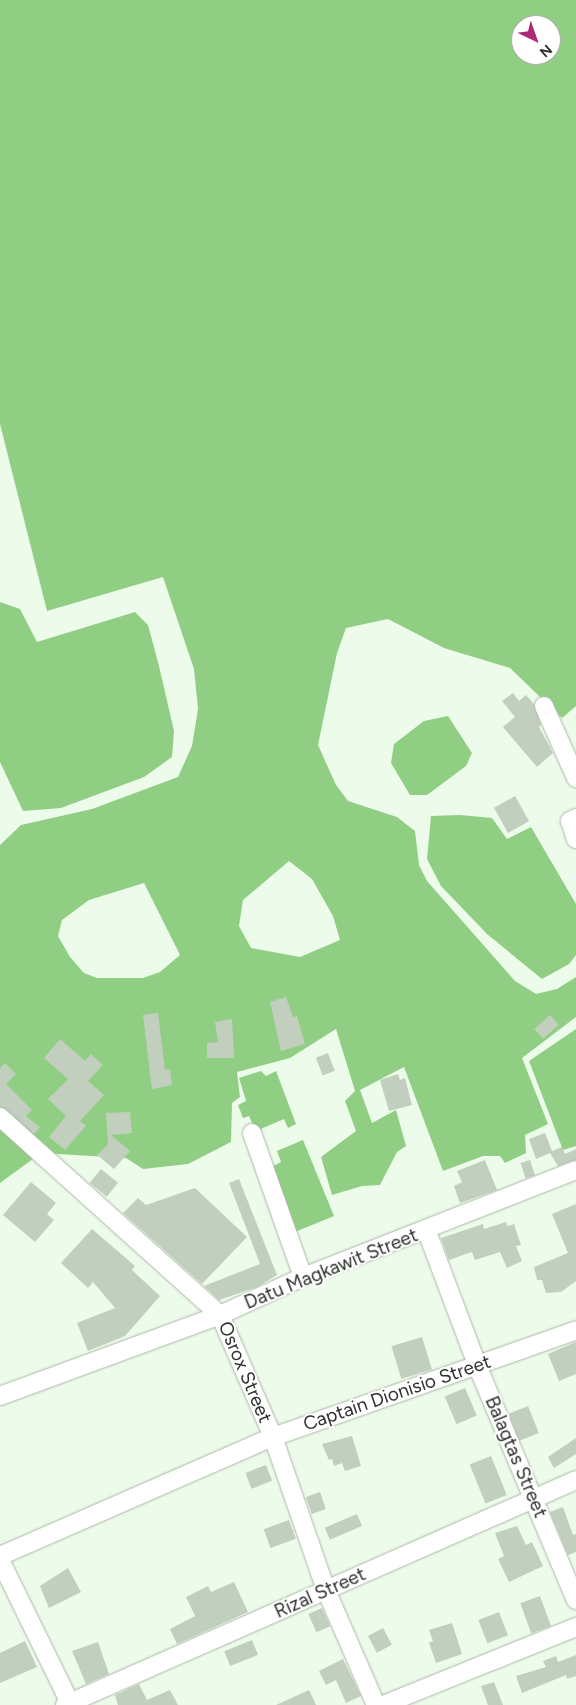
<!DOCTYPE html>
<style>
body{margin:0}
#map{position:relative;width:576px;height:1705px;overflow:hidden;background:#edfbea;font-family:Figtree,sans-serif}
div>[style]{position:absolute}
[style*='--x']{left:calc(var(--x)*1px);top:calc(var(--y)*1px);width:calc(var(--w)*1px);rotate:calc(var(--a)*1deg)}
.water>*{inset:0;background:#90cf83}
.building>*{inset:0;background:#c2cfbf;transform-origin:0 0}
.roads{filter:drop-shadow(0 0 1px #abb8a8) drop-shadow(0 0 1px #abb8a8)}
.minor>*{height:18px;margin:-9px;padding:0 9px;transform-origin:9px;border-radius:9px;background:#fff}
span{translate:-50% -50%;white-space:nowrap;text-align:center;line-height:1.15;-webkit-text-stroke:4px #fff;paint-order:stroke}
.street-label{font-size:19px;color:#2e332d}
.north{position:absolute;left:511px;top:15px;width:50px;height:50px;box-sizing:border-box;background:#fff;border:1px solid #abadab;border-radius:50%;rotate:138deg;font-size:14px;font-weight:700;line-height:20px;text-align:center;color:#2e332d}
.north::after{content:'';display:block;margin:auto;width:18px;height:22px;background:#ac2a75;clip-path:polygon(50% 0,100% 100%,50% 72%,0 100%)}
</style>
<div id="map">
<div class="water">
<div style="clip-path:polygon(evenodd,0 0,576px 0,576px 706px,562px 718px,510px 668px,444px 648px,388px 619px,346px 628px,337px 653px,318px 745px,336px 785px,348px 801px,397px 817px,415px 831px,419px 865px,427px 881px,515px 981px,536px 994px,557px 989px,576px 977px,576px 1017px,522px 1058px,548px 1124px,525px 1135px,526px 1153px,505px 1163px,500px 1156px,483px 1156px,443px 1171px,404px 1067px,360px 1090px,372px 1123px,396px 1110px,406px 1146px,397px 1152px,380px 1185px,362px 1186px,332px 1195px,321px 1157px,356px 1131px,345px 1101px,355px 1091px,336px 1029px,290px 1058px,237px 1072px,240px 1097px,232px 1103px,231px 1142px,188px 1164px,143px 1169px,126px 1158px,41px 1153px,0 1183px,0 845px,21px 825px,92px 809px,178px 777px,192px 746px,198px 709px,194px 669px,163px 577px,47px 611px,0 424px,0 0,521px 25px,551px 25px,551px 55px,521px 55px,521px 25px,0 0,289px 861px,312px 879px,333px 916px,340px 940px,300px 957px,251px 948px,239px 926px,243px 900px,289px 861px,0 0,144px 883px,180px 955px,160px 972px,143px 978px,97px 978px,84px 973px,70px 957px,58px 936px,62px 920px,89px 900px,144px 883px)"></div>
<div style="clip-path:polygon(0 602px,20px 609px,37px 642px,135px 612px,148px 625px,159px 666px,174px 731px,172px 757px,144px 777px,61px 808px,23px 811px,0 762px)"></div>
<div style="clip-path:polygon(448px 716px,472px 753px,466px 766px,427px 795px,410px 795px,391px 763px,394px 744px,424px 721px)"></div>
<div style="clip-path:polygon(460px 815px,492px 818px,507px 839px,531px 827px,576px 904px,576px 955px,569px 964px,542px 979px,487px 934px,441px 886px,427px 859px,431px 816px)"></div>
<div style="clip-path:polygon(576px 1029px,576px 1146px,563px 1150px,529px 1061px)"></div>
<div style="clip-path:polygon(261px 1071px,266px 1076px,276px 1071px,296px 1124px,288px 1128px,284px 1119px,256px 1131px,249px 1116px,243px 1118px,238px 1105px,246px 1101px,239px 1078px)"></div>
<div style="clip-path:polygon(303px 1140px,334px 1216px,295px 1232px,269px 1168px,281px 1162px,277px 1151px)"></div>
</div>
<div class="building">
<div style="clip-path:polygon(513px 693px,519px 701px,526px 695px,534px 704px,541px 725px,539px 727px,553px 753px,537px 767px,503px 727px,515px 717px,502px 701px)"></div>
<div style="left:515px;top:796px;width:29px;height:24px;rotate:61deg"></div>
<div style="clip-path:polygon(286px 997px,293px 1017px,297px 1016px,305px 1044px,281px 1051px,270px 1002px)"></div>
<div style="clip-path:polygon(158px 1013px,165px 1070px,170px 1069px,172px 1085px,152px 1089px,143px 1015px)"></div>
<div style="left:550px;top:1015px;width:13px;height:21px;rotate:48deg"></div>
<div style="clip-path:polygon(232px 1019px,234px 1058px,207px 1058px,207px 1043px,218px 1042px,215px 1022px)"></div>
<div style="clip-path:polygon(60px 1039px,85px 1061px,91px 1054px,103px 1065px,88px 1081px,104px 1095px,80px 1121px,86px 1126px,65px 1150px,49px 1137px,66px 1116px,48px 1099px,68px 1079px,44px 1058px)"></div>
<div style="left:328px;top:1053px;width:19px;height:13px;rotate:69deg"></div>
<div style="clip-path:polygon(5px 1063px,16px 1074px,6px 1084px,32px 1110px,26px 1116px,40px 1127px,34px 1134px,0 1107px,0 1068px)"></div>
<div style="clip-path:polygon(398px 1074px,400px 1080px,405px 1078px,412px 1105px,389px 1111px,380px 1080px)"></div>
<div style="clip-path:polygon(130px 1112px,132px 1133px,111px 1135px,130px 1151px,114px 1169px,97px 1155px,108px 1144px,106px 1113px)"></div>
<div style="clip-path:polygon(545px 1133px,552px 1151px,562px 1147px,565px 1154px,576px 1149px,576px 1160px,558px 1166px,550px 1153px,536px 1159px,529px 1139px)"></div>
<div style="clip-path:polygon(485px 1160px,497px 1190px,460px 1203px,454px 1186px,462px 1182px,457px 1171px)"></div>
<div style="left:530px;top:1160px;width:16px;height:10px;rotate:72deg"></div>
<div style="left:101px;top:1169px;width:22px;height:18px;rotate:39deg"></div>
<div style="clip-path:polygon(239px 1179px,277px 1275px,257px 1287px,219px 1300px,204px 1286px,260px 1264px,229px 1183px)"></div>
<div style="clip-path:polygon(31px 1182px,56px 1203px,47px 1214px,54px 1220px,35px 1242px,3px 1215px)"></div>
<div style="clip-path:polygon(195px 1188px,247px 1237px,202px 1284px,123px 1213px,138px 1198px,146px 1205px)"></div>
<div style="clip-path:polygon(576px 1204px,576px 1281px,561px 1292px,546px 1293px,542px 1280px,537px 1280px,534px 1267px,568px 1253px,552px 1214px)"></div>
<div style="clip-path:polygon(506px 1222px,507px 1226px,514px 1224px,521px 1245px,516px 1246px,522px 1261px,507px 1268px,500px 1252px,475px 1260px,472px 1252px,449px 1260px,441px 1238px,483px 1224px,484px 1229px)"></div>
<div style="clip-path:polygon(92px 1229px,135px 1266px,132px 1270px,160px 1296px,125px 1336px,88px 1351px,77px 1323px,115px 1308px,93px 1282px,88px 1288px,61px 1263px)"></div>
<div style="left:422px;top:1337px;width:34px;height:32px;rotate:73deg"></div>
<div style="clip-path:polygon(576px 1342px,576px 1374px,559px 1381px,548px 1354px)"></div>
<div style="left:465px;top:1388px;width:30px;height:22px;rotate:67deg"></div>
<div style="left:528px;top:1406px;width:29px;height:21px;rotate:68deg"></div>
<div style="clip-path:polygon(352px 1436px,361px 1466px,345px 1471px,342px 1463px,334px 1466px,332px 1459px,329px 1460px,322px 1444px)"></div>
<div style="clip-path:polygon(576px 1438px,576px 1454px,554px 1468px,548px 1457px)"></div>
<div style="left:491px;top:1456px;width:42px;height:23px;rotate:68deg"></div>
<div style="left:266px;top:1465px;width:17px;height:22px;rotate:69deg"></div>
<div style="left:320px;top:1492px;width:18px;height:15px;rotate:71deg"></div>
<div style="clip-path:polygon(563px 1507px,573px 1535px,576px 1534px,576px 1552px,568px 1555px,550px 1512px)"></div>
<div style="left:357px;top:1514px;width:13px;height:35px;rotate:67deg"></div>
<div style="left:289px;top:1520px;width:20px;height:27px;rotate:70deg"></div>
<div style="clip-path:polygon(517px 1526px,526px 1545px,532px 1542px,543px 1566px,509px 1582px,498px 1559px,504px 1556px,495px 1533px)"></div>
<div style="clip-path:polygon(68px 1568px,81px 1592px,49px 1608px,40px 1586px)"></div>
<div style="clip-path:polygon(234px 1582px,248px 1612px,177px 1644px,170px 1629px,195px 1616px,186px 1597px,208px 1586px,211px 1592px)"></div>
<div style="left:540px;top:1596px;width:32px;height:21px;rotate:70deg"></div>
<div style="left:322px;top:1608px;width:20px;height:15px;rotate:66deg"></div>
<div style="left:499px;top:1612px;width:25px;height:22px;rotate:69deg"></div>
<div style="clip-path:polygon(452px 1623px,462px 1654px,436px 1663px,429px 1643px,433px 1641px,429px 1630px)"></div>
<div style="left:383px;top:1628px;width:19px;height:17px;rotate:62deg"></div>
<div style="left:252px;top:1640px;width:16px;height:30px;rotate:68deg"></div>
<div style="clip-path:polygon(25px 1641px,37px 1667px,0 1683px,0 1653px)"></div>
<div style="clip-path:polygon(98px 1642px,109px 1674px,86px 1684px,72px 1651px)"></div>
<div style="clip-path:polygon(576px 1655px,576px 1676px,567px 1679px,566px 1675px,522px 1693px,516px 1676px,546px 1667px,543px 1661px,556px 1656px,558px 1662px)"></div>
<div style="clip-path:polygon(343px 1659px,361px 1696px,346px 1703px,336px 1680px,326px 1685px,319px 1671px)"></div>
<div style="clip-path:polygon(494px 1682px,503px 1705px,488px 1705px,481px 1686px)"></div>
<div style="clip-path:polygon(139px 1684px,147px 1700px,170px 1690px,178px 1705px,118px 1705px,115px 1695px)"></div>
<div style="clip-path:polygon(309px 1690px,316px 1705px,276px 1705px)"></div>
</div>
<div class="roads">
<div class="minor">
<div style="--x:544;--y:706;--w:79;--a:66"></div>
<div style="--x:576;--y:818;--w:7;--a:153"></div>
<div style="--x:570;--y:821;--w:19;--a:72"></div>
<div style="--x:0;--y:1117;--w:296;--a:42"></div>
<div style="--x:220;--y:1315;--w:133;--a:66.5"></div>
<div style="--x:273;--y:1437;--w:162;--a:70.9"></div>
<div style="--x:326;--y:1590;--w:125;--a:66.5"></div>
<div style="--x:252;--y:1133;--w:153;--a:70.5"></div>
<div style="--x:426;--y:1229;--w:145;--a:69.4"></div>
<div style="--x:477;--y:1365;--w:255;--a:67.2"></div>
<div style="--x:0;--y:1396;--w:234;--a:-20.2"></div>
<div style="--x:220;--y:1315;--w:91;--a:-24.6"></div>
<div style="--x:303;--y:1277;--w:293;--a:-21.4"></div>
<div style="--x:0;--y:1556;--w:298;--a:-23.6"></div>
<div style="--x:273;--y:1437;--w:321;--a:-19.4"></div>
<div style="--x:0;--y:1560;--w:161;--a:63.9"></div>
<div style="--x:65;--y:1705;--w:558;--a:-23.76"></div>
<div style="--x:383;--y:1705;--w:208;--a:-22"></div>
</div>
</div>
<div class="street-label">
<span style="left:331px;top:1269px;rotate:-22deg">Datu Magkawit Street</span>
<span style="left:245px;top:1372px;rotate:67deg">Osrox Street</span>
<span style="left:397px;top:1393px;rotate:-19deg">Captain Dionisio Street</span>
<span style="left:516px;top:1457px;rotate:67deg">Balagtas Street</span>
<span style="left:320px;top:1593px;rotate:-24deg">Rizal Street</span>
</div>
<div class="north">N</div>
</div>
